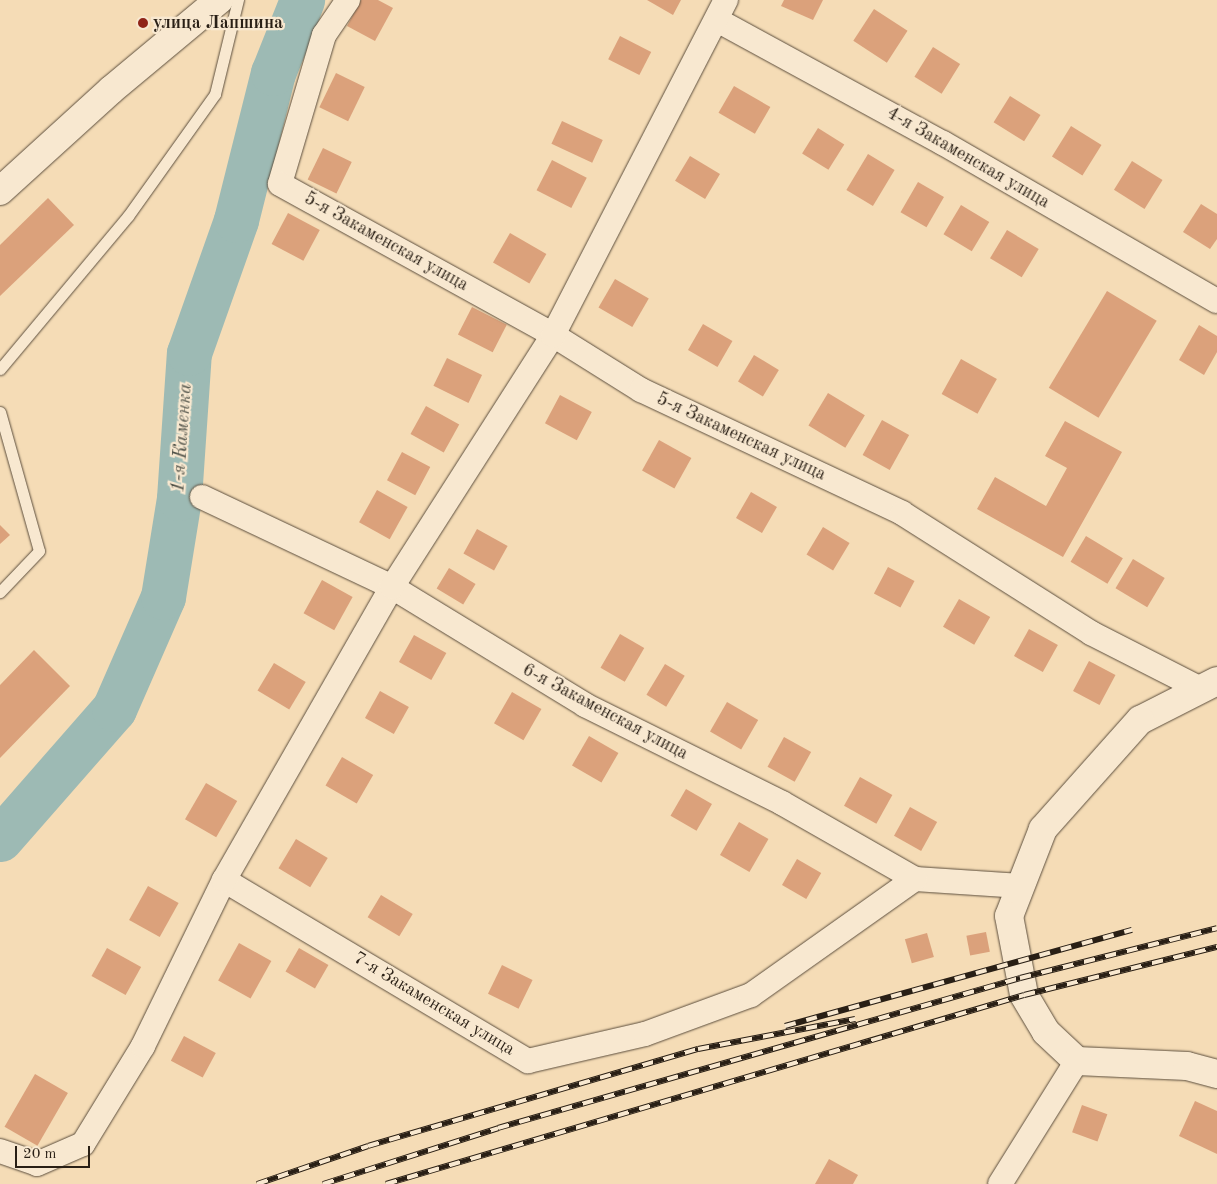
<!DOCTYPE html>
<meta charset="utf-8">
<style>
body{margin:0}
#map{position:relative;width:1217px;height:1184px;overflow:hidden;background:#f5dcb6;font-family:"Old Standard TT",serif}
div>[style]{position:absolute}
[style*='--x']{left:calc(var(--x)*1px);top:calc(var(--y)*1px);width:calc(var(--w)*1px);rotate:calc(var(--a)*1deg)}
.river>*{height:45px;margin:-22.5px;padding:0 22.5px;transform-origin:22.5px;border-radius:22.5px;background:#9dbab4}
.building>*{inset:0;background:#dba17b;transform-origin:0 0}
.roads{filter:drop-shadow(0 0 1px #5c4e3d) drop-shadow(0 0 1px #5c4e3d)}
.lane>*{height:11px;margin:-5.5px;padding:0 5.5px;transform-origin:5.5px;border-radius:5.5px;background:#f8e8d0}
.street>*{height:24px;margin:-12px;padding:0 12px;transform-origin:12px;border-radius:12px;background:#f8e8d0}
.secondary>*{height:28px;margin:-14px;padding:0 14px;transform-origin:14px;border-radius:14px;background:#f8e8d0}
.rail>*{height:5.5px;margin-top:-2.75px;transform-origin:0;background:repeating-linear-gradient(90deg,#f8e8d0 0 11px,#291f15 0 22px);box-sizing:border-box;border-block:1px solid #291f15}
.dots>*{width:14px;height:14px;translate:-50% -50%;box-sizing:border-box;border:2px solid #f8e8d0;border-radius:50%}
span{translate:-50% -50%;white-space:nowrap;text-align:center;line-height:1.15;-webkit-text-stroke:4.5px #f8e8d0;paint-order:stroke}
.poi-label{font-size:18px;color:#291f15;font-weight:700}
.left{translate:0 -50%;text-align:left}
.street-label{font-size:18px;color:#291f15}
.water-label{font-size:19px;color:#4c4e45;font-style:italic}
.scale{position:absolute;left:15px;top:1146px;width:75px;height:22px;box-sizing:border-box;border:2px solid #291f15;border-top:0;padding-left:6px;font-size:15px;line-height:18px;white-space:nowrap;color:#291f15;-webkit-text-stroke:4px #f8e8d0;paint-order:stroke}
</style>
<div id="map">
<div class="river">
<div style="--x:0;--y:839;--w:173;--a:-48.8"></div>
<div style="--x:114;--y:709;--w:122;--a:-66.4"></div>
<div style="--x:163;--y:597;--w:100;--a:-80.8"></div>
<div style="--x:179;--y:498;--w:145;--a:-86.1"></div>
<div style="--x:189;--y:353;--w:141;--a:-70.5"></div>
<div style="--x:236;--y:220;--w:152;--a:-75.9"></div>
<div style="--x:273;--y:73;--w:79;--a:-68.3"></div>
</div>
<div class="building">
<div style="clip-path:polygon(361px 0,378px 0,393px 8px,375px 41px,347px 26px)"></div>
<div style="clip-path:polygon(647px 0,681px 0,673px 15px)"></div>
<div style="clip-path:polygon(784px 0,823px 0,813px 20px,781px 6px)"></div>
<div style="left:874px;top:9px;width:40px;height:38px;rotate:33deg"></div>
<div style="left:620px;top:36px;width:35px;height:26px;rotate:27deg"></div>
<div style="left:933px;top:47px;width:32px;height:35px;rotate:32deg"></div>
<div style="left:336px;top:73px;width:32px;height:38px;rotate:26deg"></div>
<div style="left:734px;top:86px;width:42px;height:31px;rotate:30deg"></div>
<div style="left:1010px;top:96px;width:36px;height:31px;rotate:32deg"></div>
<div style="left:562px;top:121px;width:45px;height:25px;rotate:25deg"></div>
<div style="left:1071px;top:126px;width:36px;height:36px;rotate:32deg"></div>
<div style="left:818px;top:128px;width:31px;height:30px;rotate:32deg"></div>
<div style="left:323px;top:148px;width:32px;height:35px;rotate:26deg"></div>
<div style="left:868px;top:154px;width:31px;height:42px;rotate:31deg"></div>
<div style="left:690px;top:156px;width:35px;height:29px;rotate:31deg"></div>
<div style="left:552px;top:160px;width:39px;height:34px;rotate:27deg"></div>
<div style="left:1132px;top:161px;width:36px;height:34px;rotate:32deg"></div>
<div style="left:918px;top:182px;width:30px;height:35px;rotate:30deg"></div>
<div style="clip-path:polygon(48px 198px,74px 225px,0 296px,0 245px)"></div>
<div style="clip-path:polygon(1201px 204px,1217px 214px,1217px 239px,1210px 249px,1183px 232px)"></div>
<div style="left:961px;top:205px;width:33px;height:34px;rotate:31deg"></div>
<div style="left:288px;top:213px;width:36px;height:35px;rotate:28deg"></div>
<div style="left:1007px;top:230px;width:37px;height:33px;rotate:31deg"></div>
<div style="left:510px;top:233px;width:42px;height:34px;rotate:30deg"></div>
<div style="left:615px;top:279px;width:39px;height:33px;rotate:30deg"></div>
<div style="left:1107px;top:291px;width:58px;height:113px;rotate:31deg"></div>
<div style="left:472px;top:307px;width:39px;height:31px;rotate:27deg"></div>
<div style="left:703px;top:324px;width:34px;height:30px;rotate:30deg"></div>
<div style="clip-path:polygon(1199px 325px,1217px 336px,1217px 352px,1204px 375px,1179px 360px)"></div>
<div style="left:754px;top:355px;width:29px;height:31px;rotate:31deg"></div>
<div style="left:447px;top:358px;width:39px;height:31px;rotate:26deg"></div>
<div style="left:961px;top:359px;width:41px;height:40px;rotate:29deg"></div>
<div style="left:828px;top:393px;width:43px;height:38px;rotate:31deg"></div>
<div style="left:560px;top:395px;width:36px;height:32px;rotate:28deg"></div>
<div style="left:426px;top:406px;width:38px;height:32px;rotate:29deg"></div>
<div style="left:882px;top:420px;width:31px;height:40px;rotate:29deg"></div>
<div style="clip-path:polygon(1065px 421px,1122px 452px,1063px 557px,977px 509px,995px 477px,1046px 506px,1067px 468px,1045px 456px)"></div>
<div style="left:659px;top:440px;width:37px;height:35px;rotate:29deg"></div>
<div style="left:402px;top:452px;width:32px;height:32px;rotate:28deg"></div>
<div style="left:377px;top:490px;width:35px;height:37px;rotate:29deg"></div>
<div style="left:751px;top:492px;width:30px;height:30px;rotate:30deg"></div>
<div style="clip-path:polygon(0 525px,10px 535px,0 544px)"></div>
<div style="left:823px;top:527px;width:31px;height:32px;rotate:31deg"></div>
<div style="left:477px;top:529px;width:35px;height:28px;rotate:29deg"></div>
<div style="left:1086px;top:536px;width:43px;height:30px;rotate:31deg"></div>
<div style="left:1133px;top:559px;width:37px;height:34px;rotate:31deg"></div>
<div style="left:888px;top:567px;width:30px;height:30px;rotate:28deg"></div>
<div style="left:449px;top:568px;width:31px;height:24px;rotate:31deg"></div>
<div style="left:322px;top:580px;width:35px;height:38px;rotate:29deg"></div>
<div style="left:959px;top:599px;width:36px;height:32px;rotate:30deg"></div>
<div style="left:1029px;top:629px;width:33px;height:31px;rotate:29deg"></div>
<div style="left:620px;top:634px;width:28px;height:39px;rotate:30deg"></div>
<div style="left:414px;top:635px;width:37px;height:31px;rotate:29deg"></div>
<div style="clip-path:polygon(34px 650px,70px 686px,0 758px,0 685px)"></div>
<div style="left:1089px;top:661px;width:30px;height:34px;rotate:28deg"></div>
<div style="left:274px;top:663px;width:37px;height:32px;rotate:31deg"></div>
<div style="left:665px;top:664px;width:23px;height:36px;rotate:31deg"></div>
<div style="left:380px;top:691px;width:33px;height:31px;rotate:29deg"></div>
<div style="left:512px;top:692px;width:34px;height:36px;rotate:30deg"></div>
<div style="left:727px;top:702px;width:36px;height:34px;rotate:30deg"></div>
<div style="left:589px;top:736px;width:34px;height:34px;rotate:30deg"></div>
<div style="left:784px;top:737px;width:31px;height:34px;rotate:29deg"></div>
<div style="left:342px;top:757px;width:36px;height:33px;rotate:30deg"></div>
<div style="left:860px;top:777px;width:37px;height:33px;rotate:29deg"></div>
<div style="left:206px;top:783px;width:36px;height:42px;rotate:30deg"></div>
<div style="left:686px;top:789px;width:30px;height:31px;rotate:30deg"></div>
<div style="left:910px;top:807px;width:31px;height:33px;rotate:29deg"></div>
<div style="left:739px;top:822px;width:34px;height:38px;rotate:30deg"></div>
<div style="left:296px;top:839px;width:37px;height:34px;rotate:31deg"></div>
<div style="left:797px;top:859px;width:28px;height:30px;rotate:30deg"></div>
<div style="left:148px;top:886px;width:35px;height:39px;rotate:29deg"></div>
<div style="left:381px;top:895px;width:37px;height:26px;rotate:31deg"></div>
<div style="left:986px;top:932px;width:20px;height:20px;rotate:79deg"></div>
<div style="left:927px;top:933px;width:25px;height:23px;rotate:74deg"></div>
<div style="left:239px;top:943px;width:37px;height:43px;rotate:29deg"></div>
<div style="left:107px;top:948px;width:39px;height:32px;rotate:29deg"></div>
<div style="left:299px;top:948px;width:34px;height:27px;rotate:30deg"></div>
<div style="left:502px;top:965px;width:34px;height:32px;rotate:26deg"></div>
<div style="left:184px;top:1036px;width:36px;height:28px;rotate:28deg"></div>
<div style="left:35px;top:1074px;width:38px;height:61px;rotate:30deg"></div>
<div style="clip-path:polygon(1195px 1101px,1217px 1111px,1217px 1154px,1179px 1136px)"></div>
<div style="left:1082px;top:1105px;width:27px;height:29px;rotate:20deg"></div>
<div style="clip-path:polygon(829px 1159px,858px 1175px,853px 1184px,815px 1184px)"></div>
</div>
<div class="roads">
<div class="lane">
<div style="--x:0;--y:369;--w:199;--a:-50.1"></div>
<div style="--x:128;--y:216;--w:150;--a:-54.5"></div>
<div style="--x:215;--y:94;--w:97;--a:-76.3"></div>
<div style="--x:0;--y:412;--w:144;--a:74.3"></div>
<div style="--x:39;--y:551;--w:57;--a:133.6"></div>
</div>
<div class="street">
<div style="--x:348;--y:0;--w:42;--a:124.4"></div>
<div style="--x:324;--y:35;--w:155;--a:106.5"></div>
<div style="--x:280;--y:184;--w:312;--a:28.9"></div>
<div style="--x:553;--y:335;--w:104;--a:32"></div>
<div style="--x:641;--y:390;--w:289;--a:25.2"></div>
<div style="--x:902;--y:513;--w:224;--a:32.4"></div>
<div style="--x:1091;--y:633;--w:123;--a:27"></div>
<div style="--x:717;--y:20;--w:257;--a:28.6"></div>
<div style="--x:943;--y:143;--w:316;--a:30"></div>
<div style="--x:202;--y:497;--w:210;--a:25.3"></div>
<div style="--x:392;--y:587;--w:226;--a:31.4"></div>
<div style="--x:585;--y:705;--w:220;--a:26.4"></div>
<div style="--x:782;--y:803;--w:153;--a:29.7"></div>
<div style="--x:915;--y:879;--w:106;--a:3.8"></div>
<div style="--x:224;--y:880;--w:354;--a:30.8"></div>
<div style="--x:528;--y:1061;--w:120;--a:-13"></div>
<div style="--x:645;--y:1034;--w:113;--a:-20.2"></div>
<div style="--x:751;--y:995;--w:201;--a:-35.3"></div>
<div style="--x:0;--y:1151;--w:39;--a:19"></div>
<div style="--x:37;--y:1164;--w:50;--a:-23.5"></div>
<div style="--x:83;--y:1144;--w:115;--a:-58.5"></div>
<div style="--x:143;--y:1046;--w:185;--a:-64"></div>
<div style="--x:224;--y:880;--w:338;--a:-60.2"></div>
<div style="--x:392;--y:587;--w:299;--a:-57.4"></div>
<div style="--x:553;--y:335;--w:377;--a:-62.7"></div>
<div style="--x:1000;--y:1184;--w:145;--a:-58"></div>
</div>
<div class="secondary">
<div style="--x:0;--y:191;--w:150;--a:-42.3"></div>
<div style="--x:111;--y:90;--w:141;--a:-39.8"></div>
<div style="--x:1217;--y:681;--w:86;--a:153.1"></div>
<div style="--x:1140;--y:720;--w:146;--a:131.7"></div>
<div style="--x:1043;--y:829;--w:93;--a:111.3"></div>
<div style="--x:1009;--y:916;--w:80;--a:79.2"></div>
<div style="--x:1024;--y:995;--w:43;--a:59.3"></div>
<div style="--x:1046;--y:1032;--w:42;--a:43.1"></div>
<div style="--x:1077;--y:1061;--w:110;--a:2.6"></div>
<div style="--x:1187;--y:1066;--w:31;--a:15"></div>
</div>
</div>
<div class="rail">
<div style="--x:785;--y:1026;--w:360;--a:-15.5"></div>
<div style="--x:257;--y:1184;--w:117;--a:-18.9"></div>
<div style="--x:368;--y:1146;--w:344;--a:-16.4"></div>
<div style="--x:698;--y:1049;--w:160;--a:-10.8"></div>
<div style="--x:323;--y:1184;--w:184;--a:-17.7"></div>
<div style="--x:498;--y:1128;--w:543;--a:-16.03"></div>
<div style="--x:1020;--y:978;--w:203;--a:-14.2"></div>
<div style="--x:386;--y:1184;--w:665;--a:-16.5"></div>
<div style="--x:1024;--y:995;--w:199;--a:-14"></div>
</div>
<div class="dots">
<div style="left:143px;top:23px;background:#8f2418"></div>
</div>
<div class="poi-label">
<span class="left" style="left:153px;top:23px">улица Лапшина</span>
</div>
<div class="street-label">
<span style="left:968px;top:158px;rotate:30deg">4-я Закаменская улица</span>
<span style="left:386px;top:242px;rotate:29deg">5-я Закаменская улица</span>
<span style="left:741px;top:437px;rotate:25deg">5-я Закаменская улица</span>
<span style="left:605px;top:712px;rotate:28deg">6-я Закаменская улица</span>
<span style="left:434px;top:1004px;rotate:31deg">7-я Закаменская улица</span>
</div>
<div class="water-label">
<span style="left:183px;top:438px;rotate:-86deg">1-я Каменка</span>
</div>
<div class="scale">20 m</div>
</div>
